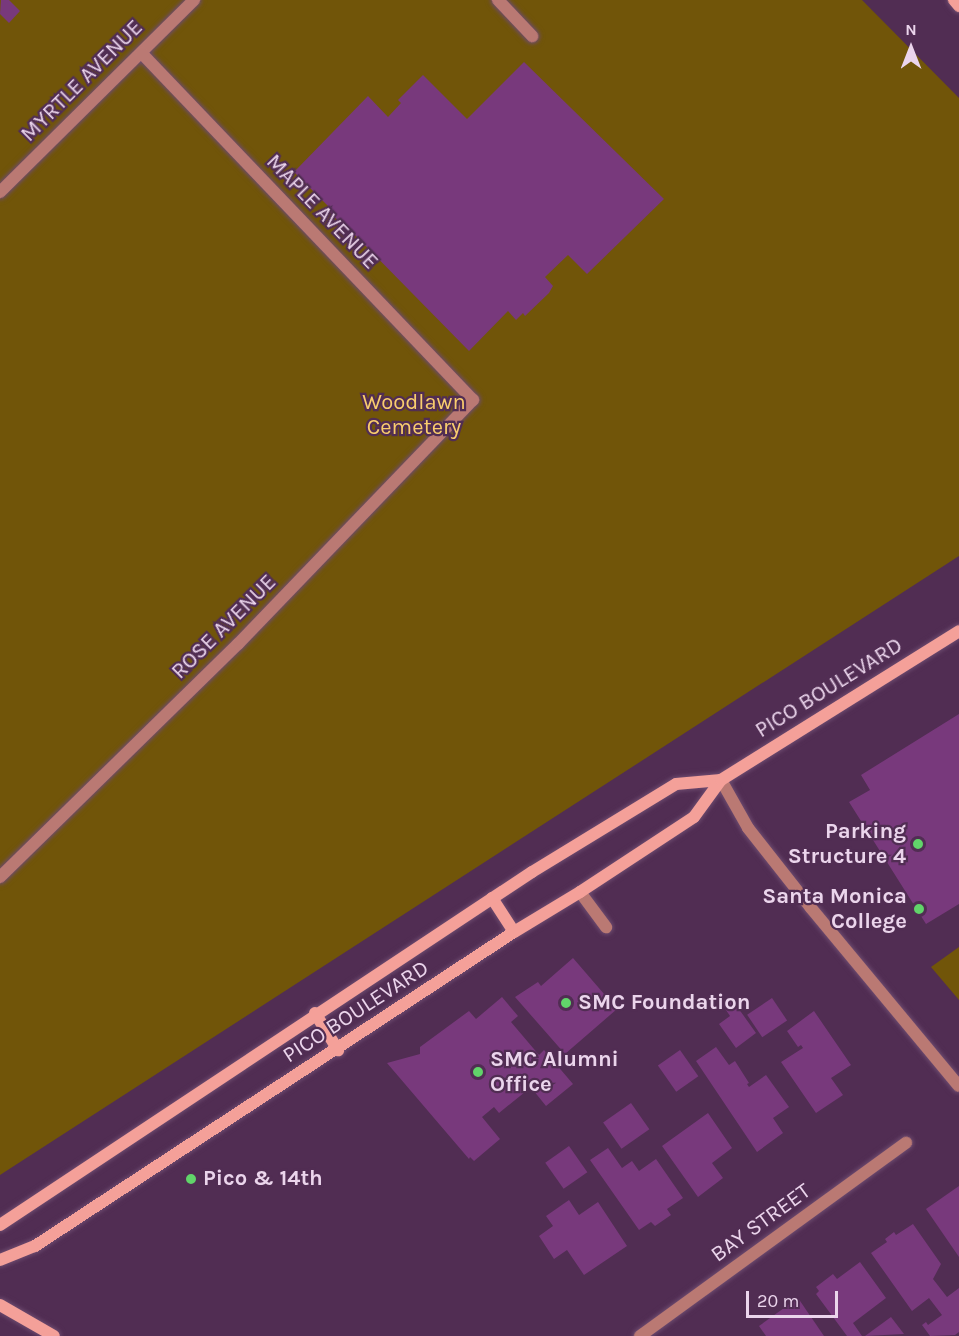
<!DOCTYPE html>
<style>
body{margin:0}
#map{position:relative;width:959px;height:1336px;overflow:hidden;background:#512d53;font-family:Karla,sans-serif}
div>[style]{position:absolute}
[style*='--x']{left:calc(var(--x)*1px);top:calc(var(--y)*1px);width:calc(var(--w)*1px);rotate:calc(var(--a)*1deg)}
.green>*{inset:0;background:#715509}
.building>*{inset:0;background:#78397c;transform-origin:0 0}
.roads{filter:drop-shadow(0 0 2px #6d4b6f) drop-shadow(0 0 2px #6d4b6f)}
.lane>*{height:12px;margin:-6px;padding:0 6px;transform-origin:6px;border-radius:6px;background:#ba7973}
.street>*{height:12px;margin:-6px;padding:0 6px;transform-origin:6px;border-radius:6px;background:#ba7973}
.secondary>*{height:12px;margin:-6px;padding:0 6px;transform-origin:6px;border-radius:6px;background:#f4a099}
.dots>*{width:16px;height:16px;translate:-50% -50%;box-sizing:border-box;border:3px solid #512d53;border-radius:50%}
span{translate:-50% -50%;white-space:nowrap;text-align:center;line-height:1.15;-webkit-text-stroke:4.5px #512d53;paint-order:stroke}
.street-label{font-size:22px;color:#ebd5ec}
.park-label{font-size:22px;color:#f9cd6d}
.poi-label{font-size:22px;color:#ebd5ec;font-weight:700}
.right{translate:-100% -50%;text-align:right}
.left{translate:0 -50%;text-align:left}
.north{position:absolute;left:881px;top:18px;width:60px;height:60px;-webkit-text-stroke:4px #512d53;paint-order:stroke;rotate:0deg;font-size:16px;font-weight:700;line-height:24px;text-align:center;color:#ebd5ec}
.north::after{content:'';display:block;margin:auto;width:21px;height:27px;background:#ebd5ec;clip-path:polygon(50% 0,100% 100%,50% 72%,0 100%)}
.scale{position:absolute;left:746px;top:1291px;width:92px;height:27px;box-sizing:border-box;border:3px solid #ebd5ec;border-top:0;padding-left:8px;font-size:18px;line-height:21px;white-space:nowrap;color:#ebd5ec;-webkit-text-stroke:4px #512d53;paint-order:stroke}
</style>
<div id="map">
<div class="green">
<div style="clip-path:polygon(0 0,862px 0,959px 98px,959px 556px,0 1175px)"></div>
<div style="clip-path:polygon(959px 947px,959px 1000px,931px 967px)"></div>
</div>
<div class="building">
<div style="clip-path:polygon(1px 0,9px 0,20px 11px,9px 23px,0 14px)"></div>
<div style="clip-path:polygon(524px 62px,664px 199px,587px 274px,568px 255px,545px 277px,553px 286px,549px 293px,525px 316px,523px 313px,516px 320px,508px 311px,469px 351px,351px 231px,349px 232px,327px 209px,329px 207px,294px 172px,368px 96px,388px 117px,401px 103px,398px 100px,423px 75px,467px 119px)"></div>
<div style="clip-path:polygon(959px 714px,959px 904px,926px 924px,849px 802px,870px 790px,861px 775px)"></div>
<div style="clip-path:polygon(573px 958px,617px 1009px,565px 1054px,515px 997px,538px 982px,541px 986px)"></div>
<div style="clip-path:polygon(502px 997px,518px 1016px,511px 1022px,539px 1055px,544px 1050px,573px 1084px,546px 1106px,525px 1080px,520px 1085px,525px 1092px,499px 1113px,494px 1107px,482px 1117px,500px 1139px,474px 1161px,470px 1157px,469px 1159px,387px 1063px,420px 1054px,420px 1047px,469px 1011px,476px 1019px)"></div>
<div style="clip-path:polygon(731px 998px,756px 1033px,736px 1048px,719px 1024px,730px 1016px,722px 1004px)"></div>
<div style="left:772px;top:998px;width:27px;height:30px;rotate:56deg"></div>
<div style="clip-path:polygon(814px 1011px,851px 1065px,831px 1078px,843px 1095px,816px 1113px,781px 1062px,803px 1048px,801px 1045px,798px 1047px,787px 1031px)"></div>
<div style="clip-path:polygon(716px 1047px,729px 1065px,735px 1061px,749px 1083px,747px 1084px,749px 1087px,766px 1075px,789px 1107px,773px 1118px,783px 1133px,757px 1152px,696px 1061px)"></div>
<div style="left:680px;top:1050px;width:32px;height:27px;rotate:55deg"></div>
<div style="left:631px;top:1103px;width:32px;height:34px;rotate:55deg"></div>
<div style="clip-path:polygon(708px 1113px,732px 1148px,712px 1163px,723px 1178px,698px 1197px,662px 1146px)"></div>
<div style="left:569px;top:1146px;width:32px;height:29px;rotate:55deg"></div>
<div style="clip-path:polygon(608px 1148px,622px 1168px,632px 1161px,639px 1171px,656px 1159px,683px 1198px,667px 1209px,671px 1215px,655px 1226px,651px 1222px,639px 1230px,590px 1160px)"></div>
<div style="clip-path:polygon(959px 1186px,959px 1257px,926px 1209px)"></div>
<div style="clip-path:polygon(569px 1200px,579px 1215px,598px 1202px,627px 1246px,584px 1275px,567px 1250px,554px 1259px,539px 1236px,553px 1226px,546px 1216px)"></div>
<div style="clip-path:polygon(913px 1224px,941px 1264px,933px 1279px,947px 1297px,959px 1288px,959px 1332px,955px 1335px,930px 1336px,922px 1325px,926px 1322px,928px 1325px,942px 1315px,929px 1298px,912px 1311px,871px 1253px,887px 1242px,885px 1239px,894px 1232px,896px 1235px)"></div>
<div style="clip-path:polygon(860px 1262px,886px 1298px,853px 1323px,862px 1336px,847px 1336px,816px 1294px,819px 1291px,816px 1287px,833px 1274px,837px 1279px)"></div>
<div style="clip-path:polygon(798px 1298px,824px 1336px,766px 1336px,759px 1326px)"></div>
<div style="clip-path:polygon(891px 1317px,904px 1334px,865px 1336px)"></div>
</div>
<div class="roads">
<div class="lane">
<div style="--x:498;--y:0;--w:50;--a:46.6"></div>
<div style="--x:0;--y:192;--w:273;--a:-44.7"></div>
<div style="--x:0;--y:877;--w:333;--a:-44.4"></div>
<div style="--x:238;--y:644;--w:339;--a:-46.1"></div>
<div style="--x:473;--y:400;--w:480;--a:-133.7"></div>
<div style="--x:580;--y:892;--w:44;--a:53.4"></div>
</div>
<div class="street">
<div style="--x:721;--y:780;--w:55;--a:60.6"></div>
<div style="--x:748;--y:828;--w:102;--a:51.8"></div>
<div style="--x:811;--y:908;--w:231;--a:50.3"></div>
<div style="--x:640;--y:1336;--w:329;--a:-36"></div>
</div>
<div class="secondary">
<div style="--x:954;--y:0;--w:8;--a:50"></div>
<div style="--x:492;--y:898;--w:40;--a:57.1"></div>
<div style="--x:315;--y:1013;--w:44;--a:58.1"></div>
<div style="--x:0;--y:1225;--w:638;--a:-33.57"></div>
<div style="--x:532;--y:872;--w:169;--a:-31.4"></div>
<div style="--x:676;--y:784;--w:45;--a:-5.1"></div>
<div style="--x:0;--y:1260;--w:38;--a:-22"></div>
<div style="--x:35;--y:1246;--w:573;--a:-33.25"></div>
<div style="--x:514;--y:932;--w:77;--a:-31.2"></div>
<div style="--x:580;--y:892;--w:136;--a:-33.3"></div>
<div style="--x:694;--y:817;--w:46;--a:-53.9"></div>
<div style="--x:721;--y:780;--w:281;--a:-32"></div>
<div style="--x:0;--y:1305;--w:62;--a:29.9"></div>
</div>
</div>
<div class="dots">
<div style="left:918px;top:844px;background:#61d46a"></div>
<div style="left:919px;top:909px;background:#61d46a"></div>
<div style="left:566px;top:1003px;background:#61d46a"></div>
<div style="left:478px;top:1072px;background:#61d46a"></div>
<div style="left:191px;top:1179px;background:#61d46a"></div>
</div>
<div class="street-label">
<span style="left:82px;top:81px;rotate:-45deg">MYRTLE AVENUE</span>
<span style="left:322px;top:212px;rotate:46deg">MAPLE AVENUE</span>
<span style="left:224px;top:627px;rotate:-45deg">ROSE AVENUE</span>
<span style="left:829px;top:688px;rotate:-32deg">PICO BOULEVARD</span>
<span style="left:356px;top:1012px;rotate:-33deg">PICO BOULEVARD</span>
<span style="left:761px;top:1223px;rotate:-36deg">BAY STREET</span>
</div>
<div class="park-label">
<span style="left:414px;top:415px">Woodlawn<br>Cemetery</span>
</div>
<div class="poi-label">
<span class="right" style="left:906px;top:844px">Parking<br>Structure 4</span>
<span class="right" style="left:907px;top:909px">Santa Monica<br>College</span>
<span class="left" style="left:578px;top:1003px">SMC Foundation</span>
<span class="left" style="left:490px;top:1072px">SMC Alumni<br>Office</span>
<span class="left" style="left:203px;top:1179px">Pico &amp; 14th</span>
</div>
<div class="north">N</div>
<div class="scale">20 m</div>
</div>
